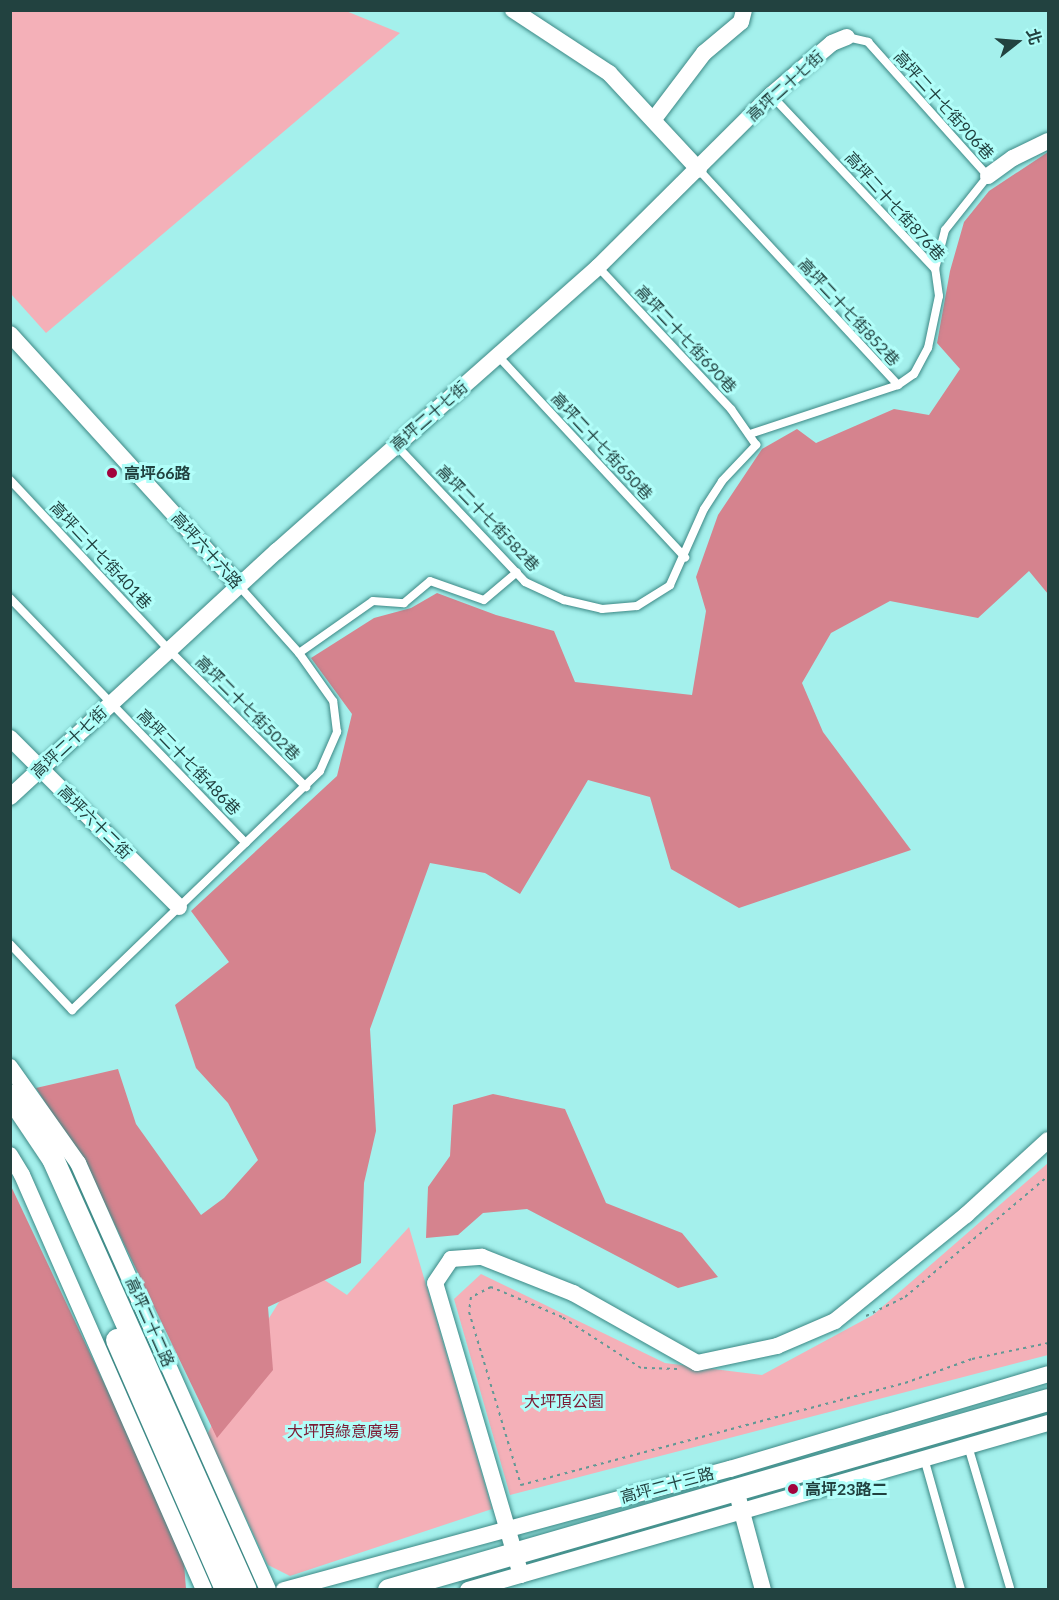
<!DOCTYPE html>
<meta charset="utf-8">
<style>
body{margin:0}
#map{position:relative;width:1059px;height:1600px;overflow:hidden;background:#a4f0ec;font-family:Lato,"Noto Sans TC",sans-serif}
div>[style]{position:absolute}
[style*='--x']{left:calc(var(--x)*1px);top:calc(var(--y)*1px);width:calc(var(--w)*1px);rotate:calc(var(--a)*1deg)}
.green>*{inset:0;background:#f4b0b8}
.forest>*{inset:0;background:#d5838e}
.path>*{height:2px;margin-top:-1px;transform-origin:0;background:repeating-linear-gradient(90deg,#639895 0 3px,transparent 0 7.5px)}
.roads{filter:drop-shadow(0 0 2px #3c8885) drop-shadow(0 0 2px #3c8885)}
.lane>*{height:8px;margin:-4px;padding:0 4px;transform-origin:4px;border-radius:4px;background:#fff}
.street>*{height:16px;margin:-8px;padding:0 8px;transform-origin:8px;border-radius:8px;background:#fff}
.secondary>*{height:22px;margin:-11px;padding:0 11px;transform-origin:11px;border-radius:11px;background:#fff}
.dots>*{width:16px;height:16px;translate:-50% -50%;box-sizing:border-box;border:3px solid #b1fef9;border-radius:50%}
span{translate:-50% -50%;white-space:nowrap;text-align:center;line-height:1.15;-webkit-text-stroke:6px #b1fef9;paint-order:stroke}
.street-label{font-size:16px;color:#224240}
.poi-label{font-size:16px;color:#224240;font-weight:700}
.left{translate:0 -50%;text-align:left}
.park-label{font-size:16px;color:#7c1b34}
.frame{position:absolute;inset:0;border:12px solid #224240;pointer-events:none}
.north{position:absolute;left:987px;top:12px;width:60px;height:60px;-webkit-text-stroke:4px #b1fef9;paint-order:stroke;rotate:73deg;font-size:16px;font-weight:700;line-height:24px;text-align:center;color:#224240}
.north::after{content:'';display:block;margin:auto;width:21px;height:27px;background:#224240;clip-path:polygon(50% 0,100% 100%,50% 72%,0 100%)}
</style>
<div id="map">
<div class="green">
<div style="clip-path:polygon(11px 10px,346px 11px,400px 33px,46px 333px,11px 294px)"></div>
<div style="clip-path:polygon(1048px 1163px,1048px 1355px,510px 1495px,454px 1299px,481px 1274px,665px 1363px,762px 1375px,873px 1315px)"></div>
<div style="clip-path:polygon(409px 1227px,492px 1509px,290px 1576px,268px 1565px,207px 1435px,248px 1352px,302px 1265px,347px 1295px)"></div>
</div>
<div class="forest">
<div style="clip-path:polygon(1048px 152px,1048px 594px,1029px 571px,978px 618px,890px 601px,831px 633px,802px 683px,823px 732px,911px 850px,739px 908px,671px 869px,650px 797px,588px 780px,520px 894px,485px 873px,430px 863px,370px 1029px,376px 1131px,364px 1183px,361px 1263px,268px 1307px,273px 1370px,217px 1438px,92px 1177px,36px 1088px,118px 1069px,136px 1124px,201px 1215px,224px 1198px,258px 1160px,228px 1103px,196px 1068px,175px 1005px,229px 962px,191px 911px,337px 776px,352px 714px,311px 658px,374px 618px,411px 608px,437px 593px,496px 615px,554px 631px,575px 682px,692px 695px,706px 611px,696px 577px,718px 515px,762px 449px,797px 429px,816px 443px,894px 409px,929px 415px,960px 369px,937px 343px,950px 271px,964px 222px,989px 191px)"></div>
<div style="clip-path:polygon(493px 1094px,565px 1109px,606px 1203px,682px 1233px,718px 1277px,678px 1288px,527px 1209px,483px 1213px,458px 1235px,426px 1238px,428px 1187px,450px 1156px,453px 1105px)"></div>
<div style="clip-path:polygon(10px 1184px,159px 1499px,184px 1563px,186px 1589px,11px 1589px)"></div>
</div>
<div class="path">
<div style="--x:866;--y:1316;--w:43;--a:-26"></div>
<div style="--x:905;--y:1297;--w:187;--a:-40.2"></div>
<div style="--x:677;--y:1369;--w:36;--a:-178"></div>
<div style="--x:641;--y:1368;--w:94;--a:-147.2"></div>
<div style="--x:562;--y:1317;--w:77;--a:-157.1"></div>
<div style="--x:491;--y:1287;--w:22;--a:153"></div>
<div style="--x:471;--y:1297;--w:15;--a:98"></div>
<div style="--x:469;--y:1312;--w:181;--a:73.3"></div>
<div style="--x:521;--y:1485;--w:397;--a:-14.9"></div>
<div style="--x:905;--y:1383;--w:71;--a:-19.7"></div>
<div style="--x:972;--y:1359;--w:78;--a:-11.9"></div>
</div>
<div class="roads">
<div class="lane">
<div style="--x:847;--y:37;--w:22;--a:13"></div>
<div style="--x:868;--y:42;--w:180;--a:48.2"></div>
<div style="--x:988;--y:176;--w:69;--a:128.5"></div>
<div style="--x:945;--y:230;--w:40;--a:104.4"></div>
<div style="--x:699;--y:170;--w:293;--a:47.2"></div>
<div style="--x:498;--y:356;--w:275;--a:47.1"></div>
<div style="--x:750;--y:434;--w:156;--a:-18.3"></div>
<div style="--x:898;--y:385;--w:19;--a:-35"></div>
<div style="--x:914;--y:374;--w:30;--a:-62"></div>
<div style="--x:928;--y:348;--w:53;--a:-78.1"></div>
<div style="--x:939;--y:296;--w:27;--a:-98"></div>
<div style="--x:935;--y:269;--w:239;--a:-133.3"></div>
<div style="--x:396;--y:445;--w:188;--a:46.7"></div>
<div style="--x:525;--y:582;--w:43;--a:24.8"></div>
<div style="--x:564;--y:600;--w:39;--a:13"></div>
<div style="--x:602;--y:609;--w:35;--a:-5"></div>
<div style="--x:637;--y:606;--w:39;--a:-32"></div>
<div style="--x:670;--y:585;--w:83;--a:-65.9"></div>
<div style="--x:704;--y:509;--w:33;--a:-57"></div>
<div style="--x:722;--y:481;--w:50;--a:-46.6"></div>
<div style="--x:756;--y:445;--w:44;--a:-124.8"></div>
<div style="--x:731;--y:409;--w:195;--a:-133.1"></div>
<div style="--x:10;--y:480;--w:233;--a:46.9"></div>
<div style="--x:169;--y:650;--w:194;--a:45"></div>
<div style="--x:10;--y:598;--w:340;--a:46.1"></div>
<div style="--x:299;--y:653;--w:90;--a:-35.1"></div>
<div style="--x:373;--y:601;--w:31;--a:4"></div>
<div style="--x:404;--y:603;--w:34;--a:-40"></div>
<div style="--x:430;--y:581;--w:57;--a:19.4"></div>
<div style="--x:484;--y:600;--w:43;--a:-40.3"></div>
<div style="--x:10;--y:944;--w:91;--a:46.8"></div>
<div style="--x:72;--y:1010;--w:344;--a:-43.9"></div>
<div style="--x:320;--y:771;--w:43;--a:-66.4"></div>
<div style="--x:337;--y:732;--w:31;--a:-97"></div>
<div style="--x:333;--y:701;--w:59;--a:-125.3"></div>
<div style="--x:299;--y:653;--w:90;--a:-131.8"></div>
<div style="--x:968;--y:1446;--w:148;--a:73.5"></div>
<div style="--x:924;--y:1458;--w:137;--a:74.3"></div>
</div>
<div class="street">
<div style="--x:513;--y:10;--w:115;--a:33.3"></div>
<div style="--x:609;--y:73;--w:132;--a:47.1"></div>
<div style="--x:654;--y:119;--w:83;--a:-52.9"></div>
<div style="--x:704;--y:53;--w:48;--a:-40"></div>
<div style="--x:741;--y:22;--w:12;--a:-76"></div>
<div style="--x:988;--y:176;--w:31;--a:-36"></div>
<div style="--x:1013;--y:158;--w:39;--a:-26"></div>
<div style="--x:10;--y:334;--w:341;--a:47.7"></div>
<div style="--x:10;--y:738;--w:239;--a:45"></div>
<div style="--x:10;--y:797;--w:363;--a:-42.7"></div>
<div style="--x:277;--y:551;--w:429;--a:-41.5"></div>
<div style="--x:598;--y:267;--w:244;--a:-44.8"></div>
<div style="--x:771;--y:95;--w:80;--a:-40.4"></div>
<div style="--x:832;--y:43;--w:16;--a:-22"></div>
<div style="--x:10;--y:1067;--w:118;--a:54.7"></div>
<div style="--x:78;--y:1163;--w:467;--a:66"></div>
<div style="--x:10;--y:1155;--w:23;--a:59"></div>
<div style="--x:22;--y:1175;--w:453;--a:66.3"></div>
<div style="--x:739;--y:1501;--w:92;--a:74.9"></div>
<div style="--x:521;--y:1575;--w:304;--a:-106.4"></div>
<div style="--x:435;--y:1283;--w:29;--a:-56"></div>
<div style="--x:451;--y:1259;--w:31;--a:-4"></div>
<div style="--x:482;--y:1257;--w:98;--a:21.6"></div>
<div style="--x:573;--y:1293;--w:142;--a:29.4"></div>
<div style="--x:697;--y:1363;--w:82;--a:-12"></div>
<div style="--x:777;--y:1346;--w:63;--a:-23.3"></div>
<div style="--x:835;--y:1321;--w:169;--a:-39"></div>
<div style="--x:966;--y:1215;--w:111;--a:-42.4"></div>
<div style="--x:284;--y:1590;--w:462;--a:-15.2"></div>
<div style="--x:730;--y:1469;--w:332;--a:-16.6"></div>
<div style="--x:468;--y:1590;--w:604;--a:-16.06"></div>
</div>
<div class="secondary">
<div style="--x:10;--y:1095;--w:77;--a:56.1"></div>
<div style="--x:53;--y:1159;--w:472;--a:65.9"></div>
<div style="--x:117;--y:1340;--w:273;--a:66.4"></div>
<div style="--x:389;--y:1590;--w:686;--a:-16.08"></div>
</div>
</div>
<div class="dots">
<div style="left:112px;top:473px;background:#a2043d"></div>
<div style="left:793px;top:1489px;background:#a2043d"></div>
</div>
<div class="street-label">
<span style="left:785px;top:86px;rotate:-42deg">高坪二十七街</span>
<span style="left:944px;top:105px;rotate:48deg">高坪二十七街906巷</span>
<span style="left:895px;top:206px;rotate:48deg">高坪二十七街876巷</span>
<span style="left:849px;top:312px;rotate:47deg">高坪二十七街852巷</span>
<span style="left:686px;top:339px;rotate:47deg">高坪二十七街690巷</span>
<span style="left:429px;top:416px;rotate:-41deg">高坪二十七街</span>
<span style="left:602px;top:446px;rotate:47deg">高坪二十七街650巷</span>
<span style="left:488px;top:518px;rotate:46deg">高坪二十七街582巷</span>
<span style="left:207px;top:550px;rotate:48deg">高坪六十六路</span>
<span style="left:101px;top:555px;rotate:47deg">高坪二十七街401巷</span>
<span style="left:248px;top:708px;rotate:45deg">高坪二十七街502巷</span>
<span style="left:69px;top:742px;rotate:-43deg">高坪二十七街</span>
<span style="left:189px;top:762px;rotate:46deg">高坪二十七街486巷</span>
<span style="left:95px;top:822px;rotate:45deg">高坪六十二街</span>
<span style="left:150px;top:1322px;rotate:66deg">高坪二十二路</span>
<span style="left:667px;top:1485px;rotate:-15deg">高坪二十三路</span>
</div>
<div class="poi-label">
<span class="left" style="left:124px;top:473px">高坪66路</span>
<span class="left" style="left:805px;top:1489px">高坪23路二</span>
</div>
<div class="park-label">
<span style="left:564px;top:1401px">大坪頂公園</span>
<span style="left:343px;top:1431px">大坪頂綠意廣場</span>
</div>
<div class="frame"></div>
<div class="north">北</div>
</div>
